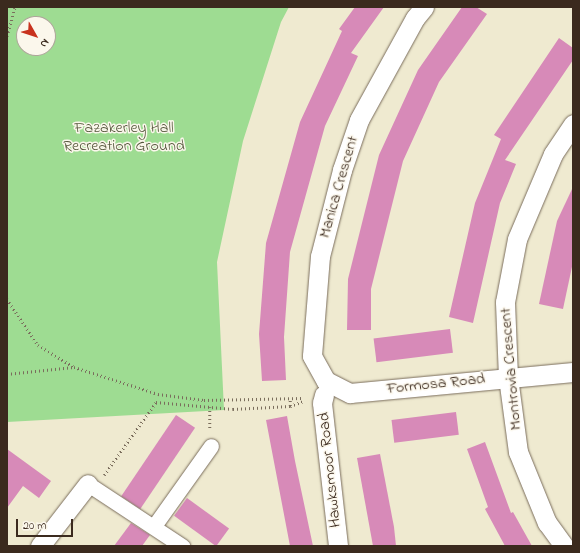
<!DOCTYPE html>
<style>
body{margin:0}
#map{position:relative;width:580px;height:553px;overflow:hidden;background:#efead0;font-family:"Indie Flower",sans-serif}
div>[style]{position:absolute}
[style*='--x']{left:calc(var(--x)*1px);top:calc(var(--y)*1px);width:calc(var(--w)*1px);rotate:calc(var(--a)*1deg)}
.green>*{inset:0;background:#9edc92}
.building>*{inset:0;background:#d78ab8;transform-origin:0 0}
.path>*{height:2.5px;margin-top:-1.25px;transform-origin:0;background:repeating-linear-gradient(90deg,#7a6d5c 0 1px,transparent 0 4px)}
.roads{filter:drop-shadow(0 0 1px #7a6d5c) drop-shadow(0 0 1px #7a6d5c)}
.pedestrian>*{height:15px;margin:-7.5px;padding:0 7.5px;transform-origin:7.5px;border-radius:7.5px;background:#fff}
.minor>*{height:19px;margin:-9.5px;padding:0 9.5px;transform-origin:9.5px;border-radius:9.5px;background:#fff}
span{translate:-50% -50%;white-space:nowrap;text-align:center;line-height:1.15;-webkit-text-stroke:3px #fbf7ec;paint-order:stroke}
.park-label{font-size:16px;color:#54563b}
.street-label{font-size:16px;color:#3b2a1e}
.frame{position:absolute;inset:0;border:8px solid #3b2a1e;pointer-events:none}
.north{position:absolute;left:16px;top:16px;width:40px;height:40px;box-sizing:border-box;background:#fbf7ec;border:1px solid #aea59a;border-radius:50%;rotate:129deg;font-size:11px;font-weight:700;line-height:16px;text-align:center;color:#3b2a1e}
.north::after{content:'';display:block;margin:auto;width:14px;height:18px;background:#c8321e;clip-path:polygon(50% 0,100% 100%,50% 72%,0 100%)}
.scale{position:absolute;left:16px;top:519px;width:57px;height:18px;box-sizing:border-box;border:2px solid #3b2a1e;border-top:0;padding-left:5px;font-size:12px;line-height:14px;white-space:nowrap;color:#3b2a1e;-webkit-text-stroke:3px #fbf7ec;paint-order:stroke}
</style>
<div id="map">
<div class="green">
<div style="clip-path:polygon(evenodd,7px 7px,289px 7px,281px 22px,243px 141px,217px 262px,224px 410px,7px 422px,7px 7px,24px 24px,48px 24px,48px 48px,24px 48px,24px 24px)"></div>
</div>
<div class="building">
<div style="clip-path:polygon(355px 7px,384px 7px,351px 53px,358px 56px,325px 126px,290px 252px,284px 337px,286px 380px,262px 381px,259px 334px,266px 243px,300px 122px,342px 31px,339px 29px)"></div>
<div style="clip-path:polygon(462px 7px,476px 7px,487px 14px,439px 82px,403px 161px,371px 289px,371px 330px,347px 330px,348px 279px,379px 155px,418px 70px)"></div>
<div style="clip-path:polygon(559px 38px,573px 48px,573px 60px,505px 160px,516px 164px,500px 203px,473px 323px,449px 317px,475px 203px,501px 139px,494px 135px)"></div>
<div style="clip-path:polygon(573px 187px,573px 262px,563px 309px,539px 304px,557px 221px)"></div>
<div style="left:450px;top:329px;width:24px;height:77px;rotate:83deg"></div>
<div style="left:456px;top:412px;width:23px;height:65px;rotate:83deg"></div>
<div style="left:176px;top:415px;width:23px;height:98px;rotate:34deg"></div>
<div style="clip-path:polygon(287px 416px,295px 461px,313px 546px,290px 546px,266px 420px)"></div>
<div style="clip-path:polygon(485px 442px,511px 513px,513px 512px,532px 546px,505px 546px,485px 509px,488px 507px,467px 449px)"></div>
<div style="clip-path:polygon(7px 449px,51px 481px,39px 498px,23px 486px,7px 508px)"></div>
<div style="clip-path:polygon(380px 454px,394px 527px,396px 546px,373px 546px,357px 458px)"></div>
<div style="left:187px;top:498px;width:52px;height:22px;rotate:36deg"></div>
<div style="clip-path:polygon(131px 523px,150px 535px,142px 546px,114px 546px)"></div>
</div>
<div class="path">
<div style="--x:7;--y:36;--w:30;--a:-75"></div>
<div style="--x:7;--y:299;--w:55;--a:56"></div>
<div style="--x:38;--y:345;--w:42;--a:31.4"></div>
<div style="--x:74;--y:367;--w:88;--a:17.8"></div>
<div style="--x:158;--y:394;--w:46;--a:7.4"></div>
<div style="--x:204;--y:400;--w:100;--a:-1.1"></div>
<div style="--x:7;--y:374;--w:67;--a:-6"></div>
<div style="--x:290;--y:406;--w:8;--a:-90"></div>
<div style="--x:210;--y:407;--w:23;--a:90"></div>
<div style="--x:104;--y:475;--w:90;--a:-54.5"></div>
<div style="--x:156;--y:402;--w:77;--a:5.2"></div>
<div style="--x:233;--y:409;--w:57;--a:-3"></div>
<div style="--x:290;--y:406;--w:15;--a:-20"></div>
</div>
<div class="roads">
<div class="pedestrian">
<div style="--x:88;--y:484;--w:113;--a:33.4"></div>
<div style="--x:154;--y:526;--w:98;--a:-54.5"></div>
</div>
<div class="minor">
<div style="--x:424;--y:7;--w:14;--a:129"></div>
<div style="--x:415;--y:18;--w:116;--a:118.8"></div>
<div style="--x:359;--y:120;--w:53;--a:108.8"></div>
<div style="--x:342;--y:170;--w:89;--a:104.3"></div>
<div style="--x:320;--y:256;--w:100;--a:94.6"></div>
<div style="--x:312;--y:356;--w:29;--a:61"></div>
<div style="--x:326;--y:381;--w:27;--a:27"></div>
<div style="--x:350;--y:393;--w:224;--a:-5.4"></div>
<div style="--x:324;--y:395;--w:8;--a:104"></div>
<div style="--x:322;--y:403;--w:144;--a:83.6"></div>
<div style="--x:40;--y:546;--w:78;--a:-52.3"></div>
<div style="--x:564;--y:546;--w:29;--a:-126"></div>
<div style="--x:547;--y:523;--w:77;--a:-112.2"></div>
<div style="--x:518;--y:452;--w:76;--a:-97.6"></div>
<div style="--x:508;--y:377;--w:75;--a:-92.3"></div>
<div style="--x:505;--y:302;--w:64;--a:-79.2"></div>
<div style="--x:517;--y:239;--w:92;--a:-67"></div>
<div style="--x:553;--y:154;--w:36;--a:-56"></div>
</div>
</div>
<div class="park-label">
<span style="left:124px;top:137px">Fazakerley Hall<br>Recreation Ground</span>
</div>
<div class="street-label">
<span style="left:339px;top:187px;rotate:-74deg">Manica Crescent</span>
<span style="left:511px;top:369px;rotate:-95deg">Montrovia Crescent</span>
<span style="left:436px;top:384px;rotate:-6deg">Formosa Road</span>
<span style="left:330px;top:470px;rotate:-96deg">Hawksmoor Road</span>
</div>
<div class="frame"></div>
<div class="north">N</div>
<div class="scale">20 m</div>
</div>
